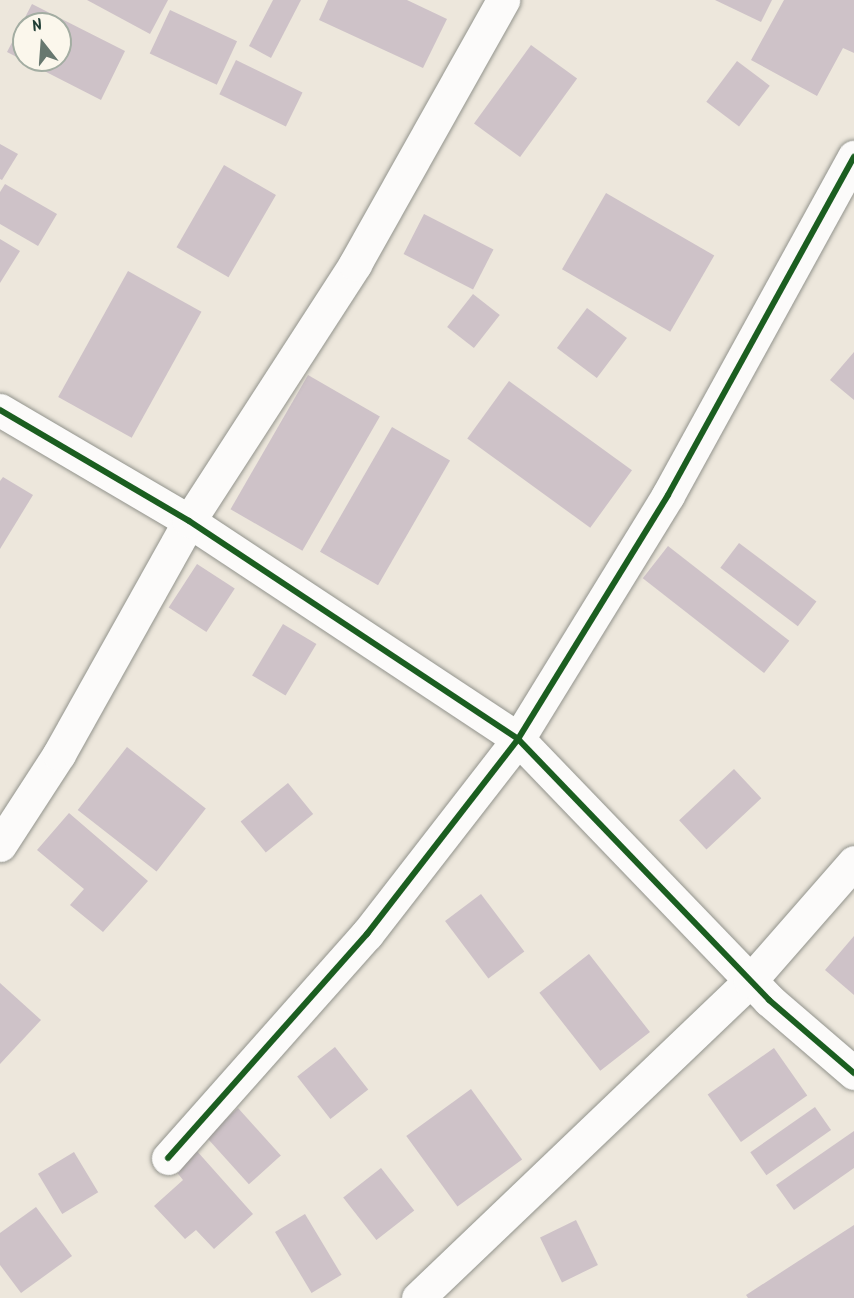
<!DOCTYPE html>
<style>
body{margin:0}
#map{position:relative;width:854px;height:1298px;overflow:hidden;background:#ede7dc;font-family:Kalam,sans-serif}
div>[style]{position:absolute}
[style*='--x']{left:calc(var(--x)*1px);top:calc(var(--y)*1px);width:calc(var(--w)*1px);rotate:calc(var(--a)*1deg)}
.building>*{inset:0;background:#cec2c8;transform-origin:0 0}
.roads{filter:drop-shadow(0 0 2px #92938c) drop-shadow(0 0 2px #92938c)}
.street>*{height:33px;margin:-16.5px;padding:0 16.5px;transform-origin:16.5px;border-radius:16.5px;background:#fcfbfa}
.cycleway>*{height:6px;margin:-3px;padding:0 3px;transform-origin:3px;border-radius:3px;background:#1b5e20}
span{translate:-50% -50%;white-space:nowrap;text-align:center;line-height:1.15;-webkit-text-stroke:4.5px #fbf7ec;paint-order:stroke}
.north{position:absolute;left:12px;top:12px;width:60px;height:60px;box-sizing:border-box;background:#fbf7ec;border:2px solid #a3ada2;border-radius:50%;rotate:343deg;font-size:16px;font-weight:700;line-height:24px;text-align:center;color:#1f3d34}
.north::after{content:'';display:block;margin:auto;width:21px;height:27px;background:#67786f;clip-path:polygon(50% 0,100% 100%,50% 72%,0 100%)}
</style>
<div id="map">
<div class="building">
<div style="clip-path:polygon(87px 0,168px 0,150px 34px)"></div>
<div style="clip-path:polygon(273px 0,301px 0,271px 58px,249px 46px)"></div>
<div style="clip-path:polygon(328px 0,407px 0,447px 19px,423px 68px,319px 20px)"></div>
<div style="clip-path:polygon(715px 0,772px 0,761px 22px)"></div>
<div style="clip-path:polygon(784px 0,854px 0,854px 53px,843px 48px,817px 96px,751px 60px)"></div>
<div style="clip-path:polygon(evenodd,32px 4px,125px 51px,101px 100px,7px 52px,32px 4px,24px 24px,60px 24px,60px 60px,24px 60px,24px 24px)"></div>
<div style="left:170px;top:10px;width:74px;height:48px;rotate:25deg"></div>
<div style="left:531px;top:45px;width:57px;height:97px;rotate:36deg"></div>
<div style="left:236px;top:60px;width:74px;height:38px;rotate:26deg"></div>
<div style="left:737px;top:61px;width:41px;height:51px;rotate:37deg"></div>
<div style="clip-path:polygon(0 144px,18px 154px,2px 180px,0 179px)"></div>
<div style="left:224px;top:165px;width:60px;height:95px;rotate:30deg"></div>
<div style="clip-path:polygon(5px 184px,57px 214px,38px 246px,0 224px,0 192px)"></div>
<div style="left:606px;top:193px;width:125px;height:88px;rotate:30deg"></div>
<div style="left:424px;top:214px;width:78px;height:45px;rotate:27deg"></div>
<div style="clip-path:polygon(0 239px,20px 251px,0 283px)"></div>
<div style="left:128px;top:271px;width:84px;height:144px;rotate:29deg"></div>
<div style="left:473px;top:294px;width:34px;height:42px;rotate:38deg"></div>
<div style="left:587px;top:308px;width:50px;height:50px;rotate:37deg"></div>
<div style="clip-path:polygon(854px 352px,854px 400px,830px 380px)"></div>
<div style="left:308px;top:375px;width:83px;height:155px;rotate:30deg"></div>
<div style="left:509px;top:381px;width:152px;height:71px;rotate:36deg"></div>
<div style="left:392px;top:427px;width:67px;height:144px;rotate:30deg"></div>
<div style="clip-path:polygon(3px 477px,33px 495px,0 549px,0 481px)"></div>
<div style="left:739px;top:543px;width:97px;height:31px;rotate:37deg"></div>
<div style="left:668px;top:546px;width:154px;height:41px;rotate:38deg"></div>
<div style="left:197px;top:564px;width:45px;height:52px;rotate:33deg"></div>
<div style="left:283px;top:624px;width:39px;height:60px;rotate:31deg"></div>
<div style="left:127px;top:747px;width:100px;height:80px;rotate:38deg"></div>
<div style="left:734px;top:769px;width:40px;height:75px;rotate:47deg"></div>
<div style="left:288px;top:783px;width:40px;height:61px;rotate:51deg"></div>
<div style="clip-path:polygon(69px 813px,148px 881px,103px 932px,70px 905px,84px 889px,37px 850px)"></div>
<div style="left:481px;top:894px;width:72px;height:45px;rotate:53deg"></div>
<div style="clip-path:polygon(854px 936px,854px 995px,825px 970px)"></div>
<div style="left:589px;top:954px;width:99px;height:63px;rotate:52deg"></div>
<div style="clip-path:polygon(0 983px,41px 1020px,0 1064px)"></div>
<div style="left:335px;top:1047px;width:54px;height:48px;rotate:52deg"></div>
<div style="left:774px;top:1048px;width:58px;height:81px;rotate:55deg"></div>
<div style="left:471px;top:1089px;width:87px;height:80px;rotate:54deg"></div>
<div style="left:815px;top:1107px;width:28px;height:79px;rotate:55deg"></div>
<div style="left:238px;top:1108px;width:64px;height:43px;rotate:48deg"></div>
<div style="clip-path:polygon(854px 1131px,854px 1168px,794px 1210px,776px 1185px)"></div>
<div style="clip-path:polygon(196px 1150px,253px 1214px,214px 1249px,196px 1230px,185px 1239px,154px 1206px,183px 1180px,175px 1170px)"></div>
<div style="left:74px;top:1152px;width:47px;height:42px;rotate:59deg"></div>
<div style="left:381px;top:1168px;width:54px;height:48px;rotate:52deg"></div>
<div style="clip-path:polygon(36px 1207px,72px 1256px,21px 1293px,0 1265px,0 1233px)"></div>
<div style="left:305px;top:1214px;width:71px;height:35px;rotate:59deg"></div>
<div style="left:576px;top:1220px;width:50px;height:40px;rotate:64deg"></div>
<div style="clip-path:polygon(854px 1225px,854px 1298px,748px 1298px,746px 1295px)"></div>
</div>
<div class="roads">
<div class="street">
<div style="--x:0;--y:410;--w:219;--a:30.4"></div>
<div style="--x:189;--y:521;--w:395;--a:33.5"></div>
<div style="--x:518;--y:739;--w:362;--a:46.1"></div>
<div style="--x:769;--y:1000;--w:112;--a:40.7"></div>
<div style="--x:0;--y:845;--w:108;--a:-57"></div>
<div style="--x:59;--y:754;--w:267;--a:-60.8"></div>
<div style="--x:189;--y:521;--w:306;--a:-57.1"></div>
<div style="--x:355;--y:264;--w:303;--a:-60.7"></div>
<div style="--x:168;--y:1158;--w:300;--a:-48.4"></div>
<div style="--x:367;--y:934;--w:247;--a:-52.2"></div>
<div style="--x:518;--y:739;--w:286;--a:-58.4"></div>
<div style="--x:668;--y:495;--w:386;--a:-61.2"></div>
<div style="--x:418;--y:1298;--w:459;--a:-43.7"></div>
<div style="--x:750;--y:981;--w:158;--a:-48.8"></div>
</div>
</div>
<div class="cycleway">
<div style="--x:0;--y:410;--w:219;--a:30.4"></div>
<div style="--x:189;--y:521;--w:395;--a:33.5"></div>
<div style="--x:518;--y:739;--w:362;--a:46.1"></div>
<div style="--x:769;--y:1000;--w:112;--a:40.7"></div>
<div style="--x:168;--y:1158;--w:300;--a:-48.4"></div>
<div style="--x:367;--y:934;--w:247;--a:-52.2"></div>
<div style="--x:518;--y:739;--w:286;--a:-58.4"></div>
<div style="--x:668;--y:495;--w:386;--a:-61.2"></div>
</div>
<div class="north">N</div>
</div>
